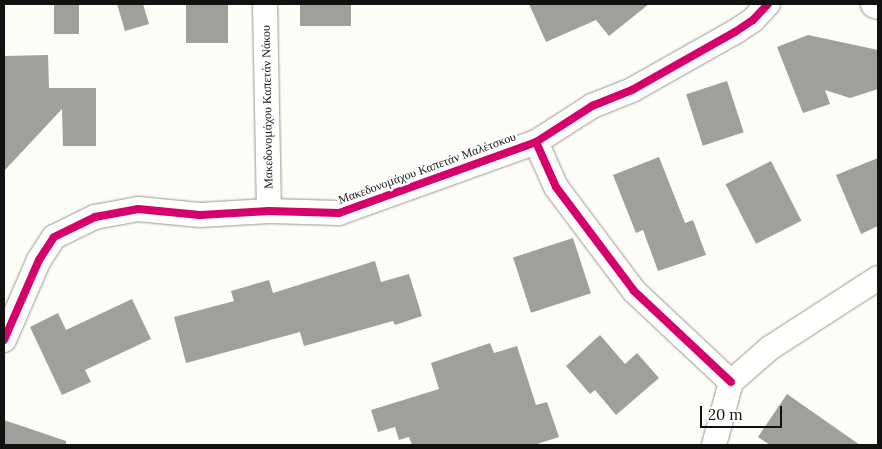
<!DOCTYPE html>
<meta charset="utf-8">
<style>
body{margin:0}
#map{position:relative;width:882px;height:449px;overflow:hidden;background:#fdfcf7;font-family:Lora,serif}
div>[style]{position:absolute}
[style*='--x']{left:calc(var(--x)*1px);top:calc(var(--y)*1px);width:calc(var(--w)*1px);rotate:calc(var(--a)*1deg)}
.building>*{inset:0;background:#a19f9c;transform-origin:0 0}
.roads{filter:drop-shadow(0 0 1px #979795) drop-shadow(0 0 1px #979795)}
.minor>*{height:24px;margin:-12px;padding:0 12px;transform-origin:12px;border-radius:12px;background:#fffffe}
.tertiary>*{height:28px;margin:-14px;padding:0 14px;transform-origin:14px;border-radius:14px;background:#fffffe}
.cycleway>*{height:8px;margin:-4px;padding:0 4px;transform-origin:4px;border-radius:4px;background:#d6006c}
span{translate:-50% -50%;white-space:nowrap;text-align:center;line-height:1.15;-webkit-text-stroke:5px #fff;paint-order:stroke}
.street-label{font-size:12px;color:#111}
.frame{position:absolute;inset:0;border:5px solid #111;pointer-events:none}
.scale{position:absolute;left:700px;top:406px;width:82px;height:22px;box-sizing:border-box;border:2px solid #111;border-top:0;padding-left:6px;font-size:15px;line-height:18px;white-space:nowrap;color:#111;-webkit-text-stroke:4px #fff;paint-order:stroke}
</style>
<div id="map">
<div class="building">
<div style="left:54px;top:4px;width:25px;height:30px"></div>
<div style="clip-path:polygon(117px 4px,143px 4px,149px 24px,125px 31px)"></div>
<div style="left:186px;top:4px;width:42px;height:39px"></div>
<div style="left:300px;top:4px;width:51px;height:22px"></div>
<div style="clip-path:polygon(529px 4px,649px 4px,609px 36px,596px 20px,546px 42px)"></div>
<div style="clip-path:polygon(808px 35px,878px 50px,878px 89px,850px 98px,825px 90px,830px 104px,803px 113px,777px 47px)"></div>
<div style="clip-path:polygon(48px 55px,49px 88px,96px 88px,96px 146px,63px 146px,62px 109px,4px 171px,4px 56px)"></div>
<div style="left:727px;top:81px;width:54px;height:43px;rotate:72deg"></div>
<div style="clip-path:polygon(659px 157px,685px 223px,693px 220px,706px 255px,658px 271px,643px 230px,636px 233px,613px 175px)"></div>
<div style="clip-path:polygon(878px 158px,878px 226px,861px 234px,836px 175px)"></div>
<div style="left:771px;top:161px;width:67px;height:51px;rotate:63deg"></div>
<div style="left:573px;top:238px;width:58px;height:63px;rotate:72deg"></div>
<div style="clip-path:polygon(375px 261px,381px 282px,409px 274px,422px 316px,395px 325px,393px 321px,304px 346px,300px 332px,186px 363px,174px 317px,234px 301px,231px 291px,269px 280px,273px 293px)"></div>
<div style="clip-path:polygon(132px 299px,151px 339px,85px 370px,91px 382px,62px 395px,30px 327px,58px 313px,66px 330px)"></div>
<div style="clip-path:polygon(600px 335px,625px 364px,637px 353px,659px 378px,616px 415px,595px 390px,590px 394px,566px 366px)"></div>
<div style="clip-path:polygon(490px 343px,494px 353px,517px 346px,536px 405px,547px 402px,559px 437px,534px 445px,412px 445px,409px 437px,399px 440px,395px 427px,378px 432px,371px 410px,439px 389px,431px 363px)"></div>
<div style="clip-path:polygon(787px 394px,860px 445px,770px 445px,758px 437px)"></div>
<div style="clip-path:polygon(4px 420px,66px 441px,66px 445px,4px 445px)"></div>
</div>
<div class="roads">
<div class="minor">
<div style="--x:265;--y:4;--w:207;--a:88.9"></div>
<div style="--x:536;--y:142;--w:49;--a:66"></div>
<div style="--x:556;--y:187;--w:130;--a:53.1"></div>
<div style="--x:634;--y:291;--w:133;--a:43.2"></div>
<div style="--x:4;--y:340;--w:87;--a:-66.4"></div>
<div style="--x:39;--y:260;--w:27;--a:-57"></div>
<div style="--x:54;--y:237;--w:46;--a:-26"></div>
<div style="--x:95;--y:217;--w:44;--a:-10.5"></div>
<div style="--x:138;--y:209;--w:62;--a:5.5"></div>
<div style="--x:200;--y:215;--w:69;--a:-3.3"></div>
<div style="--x:269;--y:211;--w:70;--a:1.6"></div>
<div style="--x:339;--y:213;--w:209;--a:-19.8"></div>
<div style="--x:536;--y:142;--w:67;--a:-32.7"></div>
<div style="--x:592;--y:106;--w:43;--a:-21.8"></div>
<div style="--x:632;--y:90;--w:118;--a:-29.4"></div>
<div style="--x:735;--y:32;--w:22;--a:-34"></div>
<div style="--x:753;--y:20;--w:22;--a:-47"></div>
<div style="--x:714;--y:445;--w:65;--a:-74.9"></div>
<div style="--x:731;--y:382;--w:52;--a:-41.1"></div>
<div style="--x:770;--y:348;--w:129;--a:-32.9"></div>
</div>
<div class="tertiary">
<div style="--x:875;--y:4;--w:3;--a:18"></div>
</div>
</div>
<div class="cycleway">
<div style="--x:536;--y:142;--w:49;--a:66"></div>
<div style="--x:556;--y:187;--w:130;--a:53.1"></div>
<div style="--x:634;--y:291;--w:133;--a:43.2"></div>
<div style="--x:4;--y:340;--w:87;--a:-66.4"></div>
<div style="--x:39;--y:260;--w:27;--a:-57"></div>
<div style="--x:54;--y:237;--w:46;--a:-26"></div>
<div style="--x:95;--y:217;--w:44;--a:-10.5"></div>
<div style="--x:138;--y:209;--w:62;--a:5.5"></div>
<div style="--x:200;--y:215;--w:69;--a:-3.3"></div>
<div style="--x:269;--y:211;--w:70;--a:1.6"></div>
<div style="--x:339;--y:213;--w:209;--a:-19.8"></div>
<div style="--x:536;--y:142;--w:67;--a:-32.7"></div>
<div style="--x:592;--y:106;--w:43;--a:-21.8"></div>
<div style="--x:632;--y:90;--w:118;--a:-29.4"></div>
<div style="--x:735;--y:32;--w:22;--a:-34"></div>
<div style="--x:753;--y:20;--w:22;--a:-47"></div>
</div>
<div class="street-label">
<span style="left:267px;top:107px;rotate:-91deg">Μακεδονομάχου Καπετάν Νάκου</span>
<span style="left:427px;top:168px;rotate:-20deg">Μακεδονομάχου Καπετάν Μαλέτσκου</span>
</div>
<div class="frame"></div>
<div class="scale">20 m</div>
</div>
